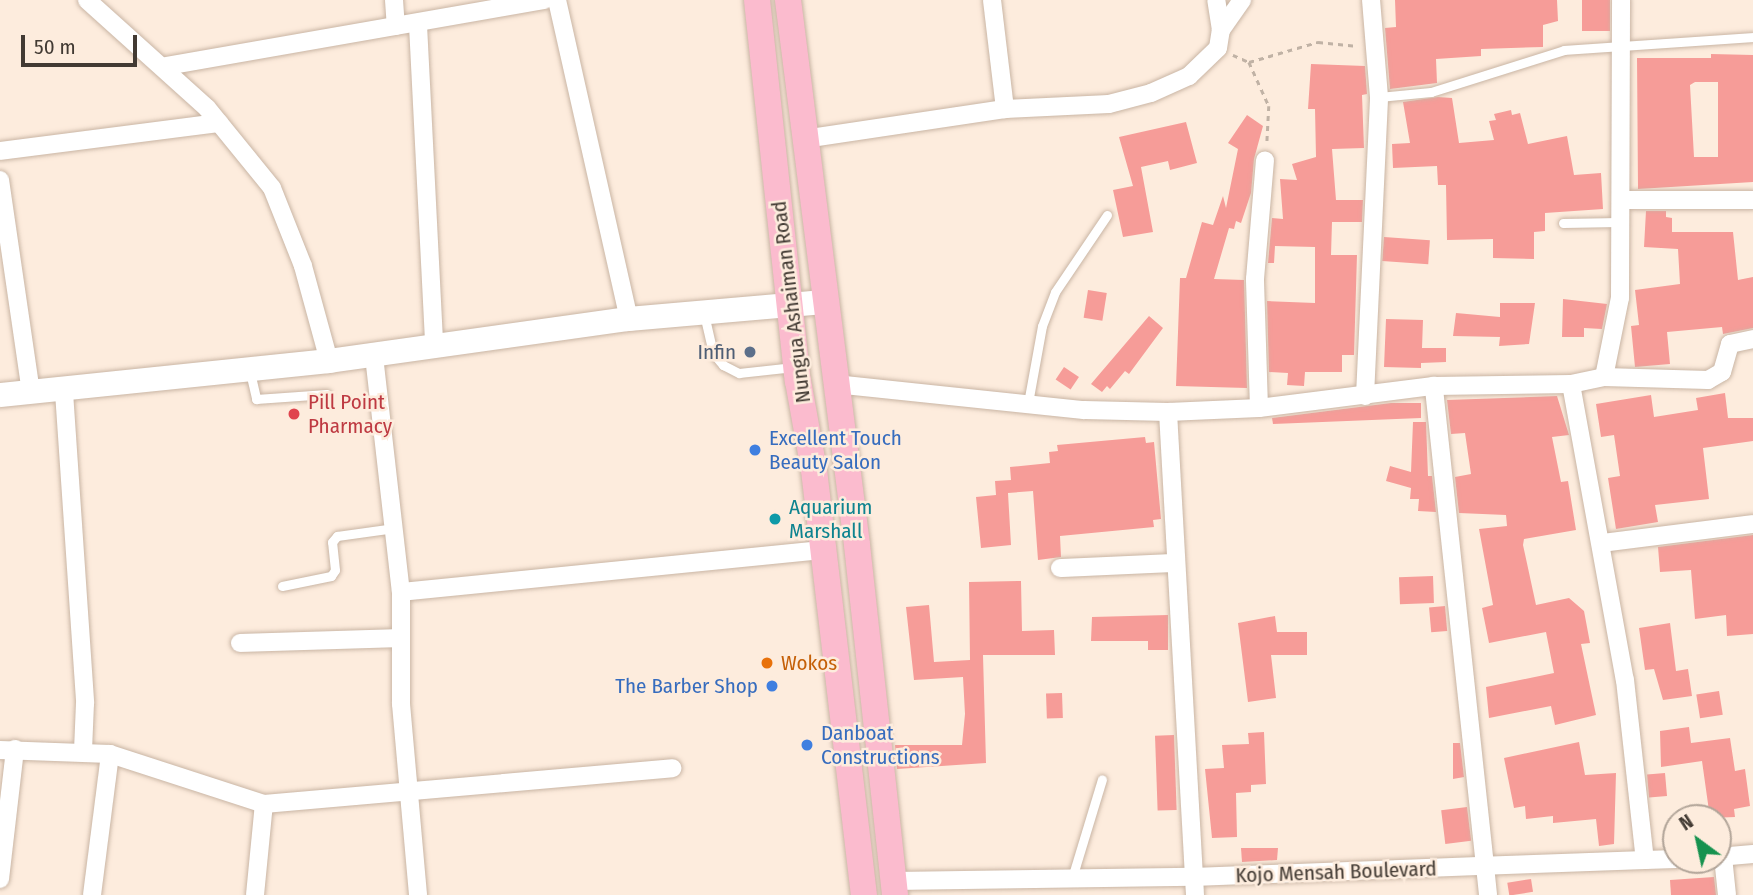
<!DOCTYPE html>
<style>
body{margin:0}
#map{position:relative;width:1753px;height:895px;overflow:hidden;background:#fdecdd;font-family:"Fira Sans Condensed",sans-serif}
div>[style]{position:absolute}
[style*='--x']{left:calc(var(--x)*1px);top:calc(var(--y)*1px);width:calc(var(--w)*1px);rotate:calc(var(--a)*1deg)}
.building>*{inset:0;background:#f69c98;transform-origin:0 0}
.path>*{height:2.5px;margin-top:-1.25px;transform-origin:0;background:repeating-linear-gradient(90deg,#c0b2a5 0 5px,transparent 0 10px)}
.roads{filter:drop-shadow(0 0 2px #c9b5a4) drop-shadow(0 0 2px #c9b5a4)}
.lane>*{height:9px;margin:-4.5px;padding:0 4.5px;transform-origin:4.5px;border-radius:4.5px;background:#fff}
.street>*{height:18px;margin:-9px;padding:0 9px;transform-origin:9px;border-radius:9px;background:#fff}
.secondary>*{height:24px;margin:-12px;padding:0 12px;transform-origin:12px;border-radius:12px;background:#fff}
.primary>*{height:26px;margin:-13px;padding:0 13px;transform-origin:13px;border-radius:13px;background:#fbbbce}
.dots>*{width:19px;height:19px;translate:-50% -50%;box-sizing:border-box;border:4px solid #fdecdd;border-radius:50%}
span{translate:-50% -50%;white-space:nowrap;text-align:center;line-height:1.15;-webkit-text-stroke:5px #fdecdd;paint-order:stroke}
.street-label{font-size:21px;color:#423a33}
.service-label{font-size:21px;color:#4e5e75}
.right{translate:-100% -50%;text-align:right}
.health-label{font-size:21px;color:#be3a42}
.left{translate:0 -50%;text-align:left}
.shop-label{font-size:21px;color:#366cbe}
.culture-label{font-size:21px;color:#0d838f}
.food-label{font-size:21px;color:#c56008}
.north{position:absolute;left:1662px;top:804px;width:70px;height:70px;box-sizing:border-box;background:#fdecdd;border:2px solid #b2a599;border-radius:50%;rotate:327deg;font-size:19px;font-weight:700;line-height:28px;text-align:center;color:#423a33}
.north::after{content:'';display:block;margin:auto;width:24px;height:32px;background:#16924f;clip-path:polygon(50% 0,100% 100%,50% 72%,0 100%)}
.scale{position:absolute;left:21px;top:35px;width:116px;height:32px;box-sizing:border-box;border:4px solid #423a33;border-top:0;padding-left:9px;font-size:21px;line-height:24px;white-space:nowrap;color:#423a33;-webkit-text-stroke:5px #fdecdd;paint-order:stroke}
</style>
<div id="map">
<div class="building">
<div style="clip-path:polygon(1395px 0,1557px 0,1558px 21px,1543px 25px,1543px 47px,1481px 49px,1481px 56px,1436px 59px,1437px 83px,1390px 89px,1385px 28px,1396px 27px)"></div>
<div style="left:1582px;top:0;width:28px;height:31px"></div>
<div style="clip-path:polygon(evenodd,1711px 54px,1753px 55px,1753px 182px,1638px 189px,1637px 58px,1711px 58px,1711px 54px,1695px 82px,1718px 82px,1718px 157px,1694px 157px,1690px 85px,1695px 82px)"></div>
<div style="clip-path:polygon(1311px 64px,1365px 66px,1367px 94px,1362px 95px,1364px 148px,1332px 149px,1336px 200px,1363px 200px,1362px 222px,1332px 222px,1331px 255px,1357px 255px,1354px 355px,1342px 355px,1342px 372px,1305px 372px,1304px 386px,1287px 385px,1288px 373px,1269px 372px,1267px 301px,1315px 303px,1315px 247px,1275px 246px,1274px 263px,1268px 263px,1272px 218px,1283px 219px,1280px 179px,1297px 180px,1292px 164px,1316px 157px,1315px 109px,1308px 109px)"></div>
<div style="clip-path:polygon(1438px 97px,1452px 98px,1459px 143px,1494px 140px,1489px 121px,1496px 120px,1494px 114px,1511px 110px,1512px 115px,1520px 113px,1528px 144px,1567px 136px,1574px 175px,1601px 173px,1603px 209px,1545px 213px,1545px 231px,1534px 232px,1534px 259px,1493px 258px,1493px 239px,1447px 240px,1446px 185px,1438px 185px,1437px 166px,1393px 168px,1392px 144px,1410px 143px,1403px 102px)"></div>
<div style="clip-path:polygon(1247px 115px,1263px 126px,1254px 159px,1251px 193px,1241px 223px,1236px 221px,1234px 229px,1229px 228px,1214px 279px,1244px 280px,1247px 388px,1176px 386px,1180px 278px,1186px 278px,1202px 222px,1213px 225px,1223px 196px,1226px 208px,1238px 149px,1228px 143px)"></div>
<div style="clip-path:polygon(1186px 122px,1197px 163px,1170px 170px,1168px 161px,1141px 167px,1153px 232px,1123px 237px,1113px 190px,1133px 186px,1119px 137px)"></div>
<div style="clip-path:polygon(1646px 211px,1666px 211px,1666px 217px,1672px 218px,1672px 232px,1733px 232px,1738px 280px,1753px 277px,1753px 328px,1723px 334px,1722px 327px,1667px 332px,1670px 364px,1635px 367px,1631px 326px,1639px 325px,1635px 290px,1680px 284px,1678px 249px,1644px 247px)"></div>
<div style="left:1384px;top:237px;width:46px;height:24px;rotate:4deg"></div>
<div style="left:1088px;top:290px;width:19px;height:28px;rotate:9deg"></div>
<div style="clip-path:polygon(1563px 299px,1607px 304px,1602px 329px,1584px 328px,1584px 337px,1562px 337px)"></div>
<div style="clip-path:polygon(1500px 303px,1535px 303px,1529px 344px,1499px 346px,1500px 337px,1453px 336px,1456px 313px,1500px 317px)"></div>
<div style="clip-path:polygon(1149px 316px,1163px 328px,1129px 374px,1125px 371px,1110px 389px,1107px 386px,1102px 392px,1091px 384px)"></div>
<div style="clip-path:polygon(1386px 319px,1423px 320px,1422px 348px,1446px 348px,1446px 362px,1421px 363px,1421px 368px,1384px 367px)"></div>
<div style="left:1064px;top:367px;width:18px;height:15px;rotate:34deg"></div>
<div style="clip-path:polygon(1725px 393px,1728px 418px,1753px 418px,1753px 441px,1703px 448px,1709px 499px,1655px 505px,1658px 522px,1616px 529px,1608px 478px,1620px 476px,1614px 435px,1601px 437px,1596px 404px,1651px 395px,1654px 417px,1698px 410px,1696px 398px)"></div>
<div style="clip-path:polygon(1557px 396px,1569px 435px,1552px 437px,1561px 482px,1568px 481px,1576px 530px,1524px 539px,1523px 545px,1536px 605px,1569px 598px,1584px 611px,1590px 643px,1581px 644px,1596px 715px,1555px 725px,1551px 706px,1489px 718px,1486px 687px,1554px 673px,1546px 632px,1489px 643px,1482px 608px,1493px 605px,1479px 529px,1507px 526px,1506px 515px,1459px 513px,1455px 477px,1471px 474px,1465px 433px,1451px 434px,1447px 400px)"></div>
<div style="clip-path:polygon(1391px 403px,1421px 403px,1421px 418px,1273px 424px,1272px 418px)"></div>
<div style="clip-path:polygon(1413px 422px,1426px 422px,1428px 476px,1432px 476px,1436px 512px,1418px 511px,1419px 499px,1410px 499px,1411px 488px,1386px 481px,1390px 466px,1411px 472px)"></div>
<div style="clip-path:polygon(1145px 437px,1146px 443px,1154px 442px,1161px 519px,1153px 520px,1154px 527px,1060px 536px,1061px 557px,1038px 560px,1033px 491px,1008px 493px,1011px 545px,981px 548px,976px 497px,996px 495px,995px 481px,1011px 480px,1010px 467px,1050px 463px,1049px 452px,1058px 451px,1057px 445px)"></div>
<div style="clip-path:polygon(1753px 535px,1753px 634px,1727px 636px,1726px 615px,1695px 619px,1691px 570px,1660px 572px,1658px 547px)"></div>
<div style="left:1433px;top:576px;width:27px;height:34px;rotate:88deg"></div>
<div style="clip-path:polygon(1021px 581px,1022px 631px,1054px 630px,1055px 655px,983px 655px,986px 763px,897px 769px,895px 745px,962px 745px,965px 714px,963px 677px,914px 680px,906px 607px,929px 605px,934px 662px,970px 660px,969px 582px)"></div>
<div style="left:1445px;top:606px;width:25px;height:16px;rotate:85deg"></div>
<div style="clip-path:polygon(1168px 615px,1168px 650px,1148px 650px,1148px 641px,1091px 641px,1092px 617px)"></div>
<div style="clip-path:polygon(1275px 616px,1277px 632px,1307px 632px,1307px 655px,1271px 655px,1276px 698px,1248px 702px,1238px 623px)"></div>
<div style="clip-path:polygon(1670px 623px,1676px 671px,1688px 669px,1692px 696px,1663px 700px,1654px 669px,1645px 670px,1639px 628px)"></div>
<div style="left:1719px;top:691px;width:24px;height:23px;rotate:81deg"></div>
<div style="left:1062px;top:693px;width:25px;height:16px;rotate:88deg"></div>
<div style="clip-path:polygon(1689px 727px,1691px 743px,1730px 738px,1735px 771px,1745px 769px,1750px 806px,1734px 809px,1735px 817px,1710px 818px,1702px 761px,1661px 767px,1660px 731px)"></div>
<div style="clip-path:polygon(1264px 732px,1266px 784px,1251px 785px,1251px 792px,1236px 793px,1237px 837px,1212px 838px,1205px 769px,1224px 768px,1222px 745px,1249px 744px,1248px 733px)"></div>
<div style="left:1174px;top:735px;width:75px;height:19px;rotate:88deg"></div>
<div style="clip-path:polygon(1579px 742px,1585px 775px,1616px 773px,1614px 844px,1599px 846px,1596px 819px,1553px 823px,1553px 816px,1526px 819px,1525px 806px,1514px 808px,1504px 758px)"></div>
<div style="clip-path:polygon(1453px 743px,1460px 743px,1464px 777px,1453px 779px)"></div>
<div style="left:1665px;top:773px;width:23px;height:18px;rotate:85deg"></div>
<div style="left:1467px;top:807px;width:34px;height:26px;rotate:83deg"></div>
<div style="clip-path:polygon(1241px 848px,1278px 848px,1277px 860px,1242px 862px)"></div>
<div style="clip-path:polygon(1714px 877px,1716px 895px,1671px 895px,1670px 880px)"></div>
<div style="left:1531px;top:879px;width:13px;height:24px;rotate:81deg"></div>
</div>
<div class="path">
<div style="--x:1233;--y:55;--w:17;--a:24"></div>
<div style="--x:1249;--y:62;--w:48;--a:65.6"></div>
<div style="--x:1269;--y:106;--w:37;--a:93"></div>
<div style="--x:1249;--y:62;--w:72;--a:-16.2"></div>
<div style="--x:1318;--y:42;--w:40;--a:5.7"></div>
</div>
<div class="roads">
<div class="lane">
<div style="--x:1379;--y:97;--w:52;--a:-5.5"></div>
<div style="--x:1431;--y:92;--w:139;--a:-17.5"></div>
<div style="--x:1564;--y:50;--w:189;--a:-3.9"></div>
<div style="--x:1563;--y:223;--w:56;--a:-1"></div>
<div style="--x:704;--y:314;--w:40;--a:77"></div>
<div style="--x:713;--y:353;--w:16;--a:50"></div>
<div style="--x:723;--y:365;--w:18;--a:27"></div>
<div style="--x:739;--y:373;--w:55;--a:-6.2"></div>
<div style="--x:250;--y:372;--w:28;--a:77"></div>
<div style="--x:256;--y:399;--w:71;--a:-4"></div>
<div style="--x:1028;--y:403;--w:78;--a:-79.7"></div>
<div style="--x:1042;--y:326;--w:36;--a:-69"></div>
<div style="--x:1055;--y:292;--w:93;--a:-56"></div>
<div style="--x:282;--y:586;--w:50;--a:-11.5"></div>
<div style="--x:331;--y:576;--w:7;--a:-56"></div>
<div style="--x:335;--y:570;--w:28;--a:-96"></div>
<div style="--x:332;--y:542;--w:8;--a:-50"></div>
<div style="--x:337;--y:536;--w:58;--a:-8"></div>
<div style="--x:1072;--y:878;--w:103;--a:-73.1"></div>
</div>
<div class="street">
<div style="--x:87;--y:0;--w:161;--a:42"></div>
<div style="--x:207;--y:108;--w:103;--a:50.9"></div>
<div style="--x:272;--y:188;--w:84;--a:68.3"></div>
<div style="--x:303;--y:266;--w:98;--a:74.7"></div>
<div style="--x:394;--y:0;--w:26;--a:86"></div>
<div style="--x:557;--y:0;--w:327;--a:77.3"></div>
<div style="--x:992;--y:0;--w:110;--a:83.2"></div>
<div style="--x:418;--y:25;--w:321;--a:87.1"></div>
<div style="--x:1221;--y:30;--w:37;--a:-55"></div>
<div style="--x:166;--y:66;--w:384;--a:-9.9"></div>
<div style="--x:804;--y:139;--w:203;--a:-8.5"></div>
<div style="--x:1005;--y:109;--w:104;--a:-2.8"></div>
<div style="--x:1109;--y:104;--w:43;--a:-14.7"></div>
<div style="--x:1151;--y:93;--w:42;--a:-24.1"></div>
<div style="--x:1189;--y:76;--w:40;--a:-44"></div>
<div style="--x:1218;--y:48;--w:18;--a:-81"></div>
<div style="--x:1221;--y:30;--w:30;--a:-99"></div>
<div style="--x:0;--y:151;--w:221;--a:-7.3"></div>
<div style="--x:0;--y:180;--w:215;--a:81.7"></div>
<div style="--x:1623;--y:200;--w:130;--a:0"></div>
<div style="--x:374;--y:356;--w:238;--a:83.5"></div>
<div style="--x:401;--y:592;--w:112;--a:90"></div>
<div style="--x:401;--y:704;--w:192;--a:84.9"></div>
<div style="--x:1604;--y:377;--w:81;--a:-78.6"></div>
<div style="--x:1620;--y:298;--w:298;--a:-89.8"></div>
<div style="--x:835;--y:384;--w:250;--a:6"></div>
<div style="--x:1084;--y:410;--w:84;--a:1.4"></div>
<div style="--x:1168;--y:412;--w:91;--a:-2.5"></div>
<div style="--x:1259;--y:408;--w:176;--a:-7.2"></div>
<div style="--x:1434;--y:386;--w:137;--a:-0.8"></div>
<div style="--x:1571;--y:384;--w:301;--a:79.7"></div>
<div style="--x:1625;--y:680;--w:181;--a:83.7"></div>
<div style="--x:1645;--y:860;--w:160;--a:177.9"></div>
<div style="--x:1485;--y:866;--w:29;--a:84"></div>
<div style="--x:1571;--y:384;--w:34;--a:-12"></div>
<div style="--x:1604;--y:377;--w:104;--a:1.7"></div>
<div style="--x:1708;--y:380;--w:16;--a:-30"></div>
<div style="--x:1722;--y:372;--w:29;--a:-74"></div>
<div style="--x:1730;--y:344;--w:24;--a:-12"></div>
<div style="--x:64;--y:392;--w:312;--a:86.1"></div>
<div style="--x:85;--y:703;--w:48;--a:92.4"></div>
<div style="--x:1365;--y:396;--w:299;--a:-87.3"></div>
<div style="--x:1379;--y:97;--w:97;--a:-94.7"></div>
<div style="--x:1259;--y:408;--w:129;--a:-91.8"></div>
<div style="--x:1255;--y:279;--w:119;--a:-85.2"></div>
<div style="--x:1168;--y:412;--w:484;--a:86.8"></div>
<div style="--x:1602;--y:543;--w:152;--a:-7.2"></div>
<div style="--x:1060;--y:568;--w:115;--a:-2.5"></div>
<div style="--x:401;--y:592;--w:424;--a:-5.7"></div>
<div style="--x:240;--y:643;--w:161;--a:-1.8"></div>
<div style="--x:0;--y:750;--w:110;--a:2.1"></div>
<div style="--x:110;--y:754;--w:162;--a:18"></div>
<div style="--x:264;--y:804;--w:410;--a:-5"></div>
<div style="--x:1718;--y:857;--w:35;--a:-5"></div>
<div style="--x:1723;--y:857;--w:38;--a:84"></div>
<div style="--x:1645;--y:860;--w:31;--a:-2"></div>
<div style="--x:0;--y:879;--w:131;--a:-83.4"></div>
<div style="--x:893;--y:881;--w:300;--a:-0.8"></div>
<div style="--x:1193;--y:877;--w:292;--a:-2.2"></div>
<div style="--x:1485;--y:866;--w:483;--a:-96.1"></div>
<div style="--x:92;--y:895;--w:142;--a:-82.7"></div>
<div style="--x:255;--y:895;--w:91;--a:-84.4"></div>
</div>
<div class="secondary">
<div style="--x:0;--y:395;--w:331;--a:-5.9"></div>
<div style="--x:329;--y:361;--w:303;--a:-8"></div>
<div style="--x:629;--y:319;--w:195;--a:-5"></div>
</div>
<div class="primary">
<div style="--x:757;--y:0;--w:383;--a:83.9"></div>
<div style="--x:798;--y:381;--w:90;--a:79.8"></div>
<div style="--x:814;--y:470;--w:428;--a:83.3"></div>
<div style="--x:788;--y:0;--w:549;--a:82.78"></div>
<div style="--x:857;--y:545;--w:352;--a:83.8"></div>
</div>
</div>
<div class="dots">
<div style="left:750px;top:352px;background:#5c6f8a"></div>
<div style="left:294px;top:414px;background:#e0444e"></div>
<div style="left:755px;top:450px;background:#3f7fe0"></div>
<div style="left:775px;top:519px;background:#0f9aa8"></div>
<div style="left:767px;top:663px;background:#e8710a"></div>
<div style="left:772px;top:686px;background:#3f7fe0"></div>
<div style="left:807px;top:745px;background:#3f7fe0"></div>
</div>
<div class="street-label">
<span style="left:791px;top:302px;rotate:-97deg">Nungua Ashaiman Road</span>
<span style="left:1336px;top:872px;rotate:-2deg">Kojo Mensah Boulevard</span>
</div>
<div class="service-label">
<span class="right" style="left:736px;top:352px">Infin</span>
</div>
<div class="health-label">
<span class="left" style="left:308px;top:414px">Pill Point<br>Pharmacy</span>
</div>
<div class="shop-label">
<span class="left" style="left:769px;top:450px">Excellent Touch<br>Beauty Salon</span>
<span class="right" style="left:758px;top:686px">The Barber Shop</span>
<span class="left" style="left:821px;top:745px">Danboat<br>Constructions</span>
</div>
<div class="culture-label">
<span class="left" style="left:789px;top:519px">Aquarium<br>Marshall</span>
</div>
<div class="food-label">
<span class="left" style="left:781px;top:663px">Wokos</span>
</div>
<div class="north">N</div>
<div class="scale">50 m</div>
</div>
